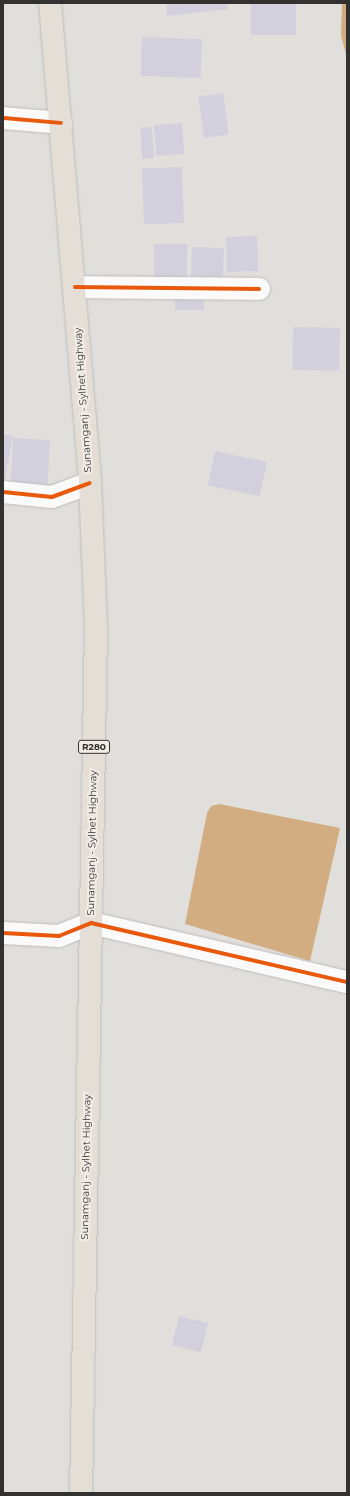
<!DOCTYPE html>
<style>
body{margin:0}
#map{position:relative;width:350px;height:1496px;overflow:hidden;background:#e1dfdc;font-family:Montserrat,sans-serif}
div>[style]{position:absolute}
[style*='--x']{left:calc(var(--x)*1px);top:calc(var(--y)*1px);width:calc(var(--w)*1px);rotate:calc(var(--a)*1deg)}
.water>*{inset:0;background:#d2ad81}
.building>*{inset:0;background:#d3d0dd;transform-origin:0 0}
.roads{filter:drop-shadow(0 0 1px #bebcba) drop-shadow(0 0 1px #bebcba)}
.minor>*{height:22px;margin:-11px;padding:0 11px;transform-origin:11px;border-radius:11px;background:#fafafa}
.major>*{height:22px;margin:-11px;padding:0 11px;transform-origin:11px;border-radius:11px;background:#e4ded6}
.cycleway>*{height:4px;margin:-2px;padding:0 2px;transform-origin:2px;border-radius:2px;background:#e8590c}
span{translate:-50% -50%;white-space:nowrap;text-align:center;line-height:1.15;-webkit-text-stroke:4px #f2ece6;paint-order:stroke}
.shield-label span{padding:1px 3px;background:#f2ece6;border:1px solid;border-radius:3px;-webkit-text-stroke-width:0}
.shield-label{font-size:9px;color:#33312f;font-weight:700}
.street-label{font-size:10px;color:#33312f}
.frame{position:absolute;inset:0;border:4px solid #33312f;pointer-events:none}
</style>
<div id="map">
<div class="water">
<div style="clip-path:polygon(342px 3px,347px 3px,347px 58px,341px 36px)"></div>
<div style="clip-path:polygon(219px 804px,340px 828px,310px 961px,185px 924px,207px 813px,211px 806px)"></div>
</div>
<div class="building">
<div style="clip-path:polygon(166px 3px,227px 3px,228px 9px,167px 16px)"></div>
<div style="left:251px;top:3px;width:45px;height:32px"></div>
<div style="left:142px;top:37px;width:60px;height:39px;rotate:2deg"></div>
<div style="left:223px;top:93px;width:42px;height:25px;rotate:82deg"></div>
<div style="left:182px;top:123px;width:31px;height:28px;rotate:86deg"></div>
<div style="left:152px;top:127px;width:31px;height:12px;rotate:86deg"></div>
<div style="left:182px;top:167px;width:56px;height:40px;rotate:88deg"></div>
<div style="left:257px;top:236px;width:35px;height:31px;rotate:88deg"></div>
<div style="left:154px;top:244px;width:33px;height:39px"></div>
<div style="left:192px;top:247px;width:32px;height:37px;rotate:2deg"></div>
<div style="left:175px;top:294px;width:29px;height:16px"></div>
<div style="left:293px;top:327px;width:47px;height:43px;rotate:1deg"></div>
<div style="clip-path:polygon(3px 434px,13px 436px,4px 484px,3px 484px)"></div>
<div style="left:13px;top:438px;width:37px;height:48px;rotate:3deg"></div>
<div style="left:215px;top:451px;width:53px;height:35px;rotate:12deg"></div>
<div style="left:179px;top:1316px;width:30px;height:30px;rotate:14deg"></div>
</div>
<div class="roads">
<div class="minor">
<div style="--x:3;--y:118;--w:58;--a:4.9"></div>
<div style="--x:75;--y:287;--w:184;--a:0.6"></div>
<div style="--x:3;--y:492;--w:49;--a:5.8"></div>
<div style="--x:52;--y:497;--w:40;--a:-20.2"></div>
<div style="--x:3;--y:933;--w:56;--a:3.1"></div>
<div style="--x:59;--y:936;--w:35;--a:-22"></div>
<div style="--x:91;--y:923;--w:263;--a:13"></div>
</div>
<div class="major">
<div style="--x:50;--y:3;--w:482;--a:85.2"></div>
<div style="--x:90;--y:483;--w:145;--a:87.6"></div>
<div style="--x:96;--y:628;--w:865;--a:90.99"></div>
</div>
</div>
<div class="cycleway">
<div style="--x:3;--y:118;--w:58;--a:4.9"></div>
<div style="--x:75;--y:287;--w:184;--a:0.6"></div>
<div style="--x:3;--y:492;--w:49;--a:5.8"></div>
<div style="--x:52;--y:497;--w:40;--a:-20.2"></div>
<div style="--x:3;--y:933;--w:56;--a:3.1"></div>
<div style="--x:59;--y:936;--w:35;--a:-22"></div>
<div style="--x:91;--y:923;--w:263;--a:13"></div>
</div>
<div class="shield-label">
<span style="left:94px;top:747px">R280</span>
</div>
<div class="street-label">
<span style="left:83px;top:400px;rotate:-94deg">Sunamganj - Sylhet Highway</span>
<span style="left:92px;top:843px;rotate:-89deg">Sunamganj - Sylhet Highway</span>
<span style="left:86px;top:1167px;rotate:-89deg">Sunamganj - Sylhet Highway</span>
</div>
<div class="frame"></div>
</div>
